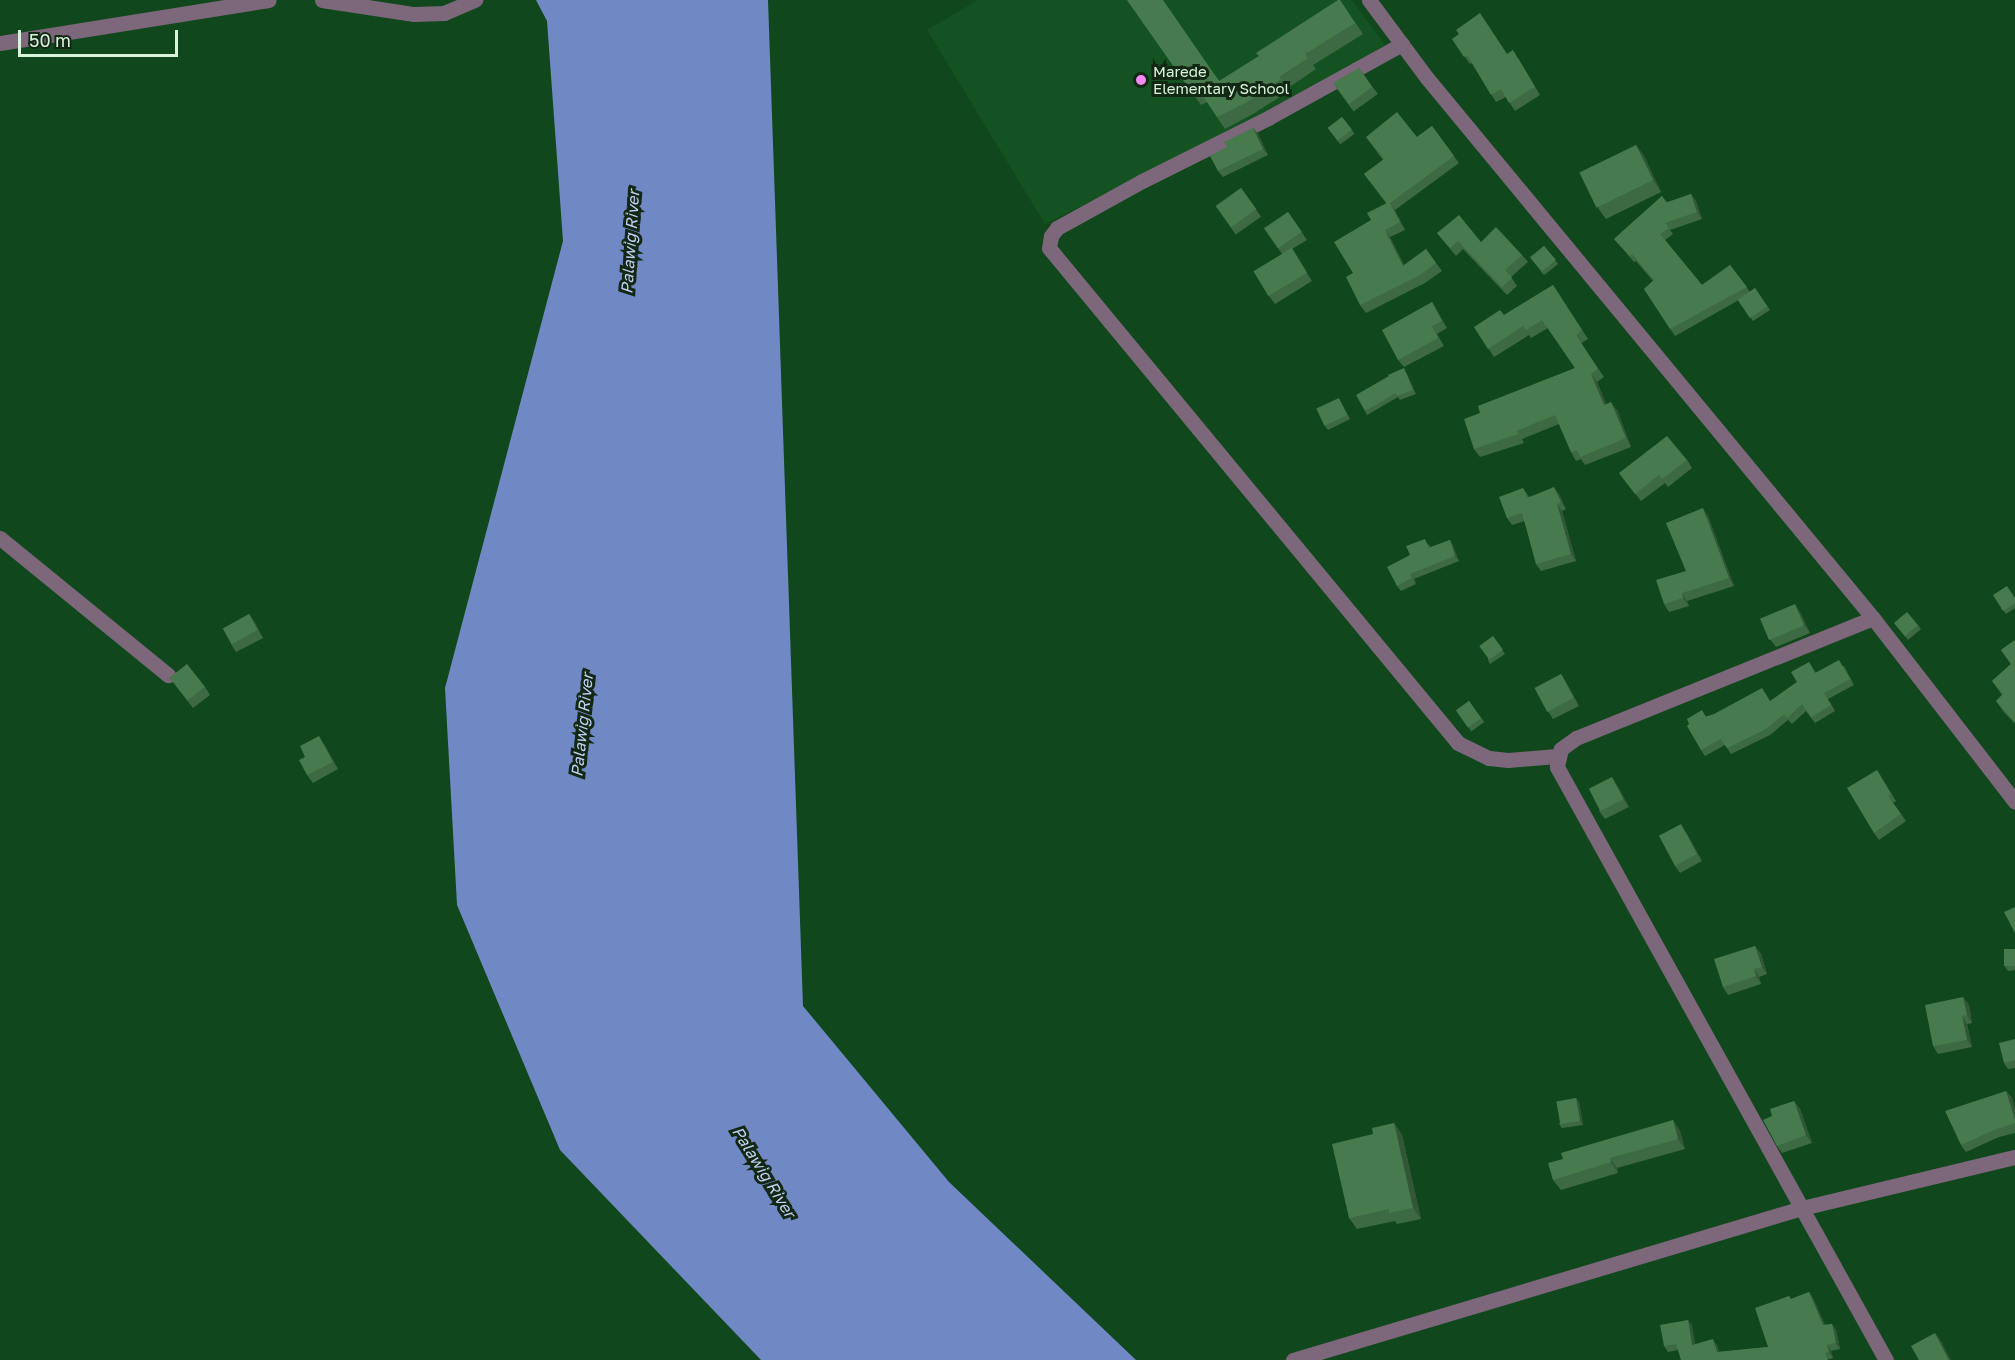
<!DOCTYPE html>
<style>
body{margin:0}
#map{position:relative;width:2015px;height:1360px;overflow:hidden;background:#11471c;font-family:"Golos Text",sans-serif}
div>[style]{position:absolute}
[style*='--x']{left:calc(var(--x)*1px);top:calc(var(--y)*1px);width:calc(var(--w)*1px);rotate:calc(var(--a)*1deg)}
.built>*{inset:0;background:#155221}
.water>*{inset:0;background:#7088c4}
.minor>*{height:15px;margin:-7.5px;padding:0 7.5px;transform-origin:7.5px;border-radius:7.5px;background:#7c677b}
.wall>*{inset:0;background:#3d6a43;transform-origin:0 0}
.shaded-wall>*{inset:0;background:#325637}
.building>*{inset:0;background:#477b4e;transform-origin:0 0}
.dots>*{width:16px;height:16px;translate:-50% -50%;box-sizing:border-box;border:3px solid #122815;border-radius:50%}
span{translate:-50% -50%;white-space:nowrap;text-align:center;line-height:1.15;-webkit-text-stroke:6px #122815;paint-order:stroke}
.poi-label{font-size:15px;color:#d8f4da}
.left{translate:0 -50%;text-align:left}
.water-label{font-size:16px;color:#c1d0f2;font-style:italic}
.scale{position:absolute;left:18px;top:30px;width:160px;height:27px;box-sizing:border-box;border:3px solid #d8f4da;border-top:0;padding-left:8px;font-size:18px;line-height:21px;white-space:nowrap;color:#d8f4da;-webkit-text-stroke:4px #122815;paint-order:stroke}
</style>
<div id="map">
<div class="built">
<div style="clip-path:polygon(978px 0,1352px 0,1385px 45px,1266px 114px,1045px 224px,927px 30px)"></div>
</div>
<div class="water">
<div style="clip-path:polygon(536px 0,768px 0,803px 1006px,949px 1182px,1136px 1360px,761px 1360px,560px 1150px,457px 905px,445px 688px,563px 241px,547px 21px)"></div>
</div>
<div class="minor">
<div style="--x:322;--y:0;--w:93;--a:8.7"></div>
<div style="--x:414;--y:14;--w:30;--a:-2"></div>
<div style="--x:444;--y:13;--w:34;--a:-23"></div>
<div style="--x:1369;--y:0;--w:97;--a:53.4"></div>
<div style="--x:1427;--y:78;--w:700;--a:50.45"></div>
<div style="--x:1873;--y:618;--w:232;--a:52.3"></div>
<div style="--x:0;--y:43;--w:272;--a:-9.1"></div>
<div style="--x:1402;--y:44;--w:151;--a:151.1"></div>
<div style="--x:1270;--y:117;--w:143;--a:153.4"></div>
<div style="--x:1142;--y:181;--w:97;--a:151.1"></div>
<div style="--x:1057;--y:228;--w:10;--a:127"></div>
<div style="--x:1051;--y:236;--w:12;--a:99"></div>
<div style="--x:1049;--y:248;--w:642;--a:50.43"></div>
<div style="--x:1458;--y:743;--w:34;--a:26"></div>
<div style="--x:1489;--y:758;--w:19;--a:6"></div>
<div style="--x:1508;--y:760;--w:49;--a:-4.7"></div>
<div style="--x:0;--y:538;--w:217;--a:39.2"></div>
<div style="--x:1873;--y:618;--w:320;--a:158"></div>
<div style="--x:1576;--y:738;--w:19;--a:144"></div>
<div style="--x:1561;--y:749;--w:18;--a:103"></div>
<div style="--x:1557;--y:767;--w:678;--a:60.98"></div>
<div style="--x:1293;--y:1360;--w:531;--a:-16.63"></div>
<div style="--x:1802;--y:1208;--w:219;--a:-13.5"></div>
</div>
<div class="wall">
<div style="clip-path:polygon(1127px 0,1220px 81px,1259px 56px,1340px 0,1363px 34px,1313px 65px,1316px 69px,1288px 88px,1289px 91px,1253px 114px,1225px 129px,1207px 102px,1201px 105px)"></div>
<div style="clip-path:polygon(1452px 39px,1507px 54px,1518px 58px,1540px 95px,1515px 111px,1506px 97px,1496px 102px,1472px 63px,1470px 64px)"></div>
<div style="left:1359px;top:68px;width:32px;height:30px;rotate:54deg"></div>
<div style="left:1342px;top:117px;width:21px;height:18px;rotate:53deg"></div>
<div style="clip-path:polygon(1432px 126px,1459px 163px,1395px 210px,1405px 230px,1390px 237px,1404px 265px,1426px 249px,1442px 271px,1425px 283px,1366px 313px,1360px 305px,1353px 273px,1371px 220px,1386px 203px,1364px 174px,1383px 160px,1366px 137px,1417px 137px)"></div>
<div style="clip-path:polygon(1253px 128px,1258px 134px,1268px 155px,1223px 177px,1218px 171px,1227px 147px)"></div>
<div style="clip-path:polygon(1636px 145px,1644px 156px,1661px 192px,1606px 219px,1598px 208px)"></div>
<div style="left:1241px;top:188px;width:35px;height:31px;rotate:55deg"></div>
<div style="clip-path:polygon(1691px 194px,1696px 201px,1702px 219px,1670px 230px,1673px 234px,1665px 240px,1702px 285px,1730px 265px,1750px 292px,1755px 288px,1770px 310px,1753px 321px,1739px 300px,1675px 336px,1644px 289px,1653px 281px,1636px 261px,1634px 262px,1614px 239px,1662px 196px,1667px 202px)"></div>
<div style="clip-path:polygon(1288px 212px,1307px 240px,1292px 249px,1312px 281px,1275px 304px,1269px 296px,1282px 254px,1264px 228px)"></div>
<div style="clip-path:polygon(1437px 233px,1481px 242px,1522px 255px,1528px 262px,1511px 277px,1517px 286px,1507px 295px,1463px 249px,1456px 256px)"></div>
<div style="left:1544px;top:246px;width:23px;height:18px;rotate:52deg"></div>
<div style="clip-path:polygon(1553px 285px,1588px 339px,1581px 343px,1604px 377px,1597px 382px,1606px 404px,1617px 410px,1631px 447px,1585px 465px,1581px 459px,1576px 461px,1571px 452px,1559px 424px,1522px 439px,1524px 443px,1480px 457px,1474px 449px,1480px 413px,1575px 368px,1548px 328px,1531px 338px,1529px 335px,1494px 357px,1474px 327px,1504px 315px)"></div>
<div style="clip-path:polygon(1432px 302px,1447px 328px,1437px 334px,1444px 346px,1404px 367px,1398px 360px)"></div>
<div style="clip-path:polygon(1406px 372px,1416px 394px,1400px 400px,1398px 397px,1367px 415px,1365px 411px)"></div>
<div style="clip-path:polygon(1341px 402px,1350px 419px,1328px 430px,1325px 426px)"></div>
<div style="clip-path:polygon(1687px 460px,1692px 468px,1668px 487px,1665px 483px,1641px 501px,1619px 473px)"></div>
<div style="clip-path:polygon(1523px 488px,1529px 497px,1559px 494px,1566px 509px,1562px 511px,1576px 561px,1541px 571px,1536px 564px,1525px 521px,1512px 525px,1507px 518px)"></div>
<div style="clip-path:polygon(1708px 516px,1734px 586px,1687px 601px,1689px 606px,1669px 612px,1664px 604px,1686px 571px)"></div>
<div style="clip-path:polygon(1450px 540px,1453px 546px,1459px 561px,1414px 579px,1416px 584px,1401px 591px,1397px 586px,1410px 555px,1429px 544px,1430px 547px)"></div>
<div style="clip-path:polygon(1993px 595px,2015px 598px,2015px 608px,2006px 614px)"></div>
<div style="clip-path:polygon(1800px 612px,1810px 633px,1776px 647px,1770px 639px)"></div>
<div style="clip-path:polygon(249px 614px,263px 638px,236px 652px,231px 644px)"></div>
<div style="clip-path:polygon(1894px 623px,1918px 625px,1921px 629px,1908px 640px)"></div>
<div style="clip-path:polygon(1493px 636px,1505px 654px,1490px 664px,1488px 660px)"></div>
<div style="clip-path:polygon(2015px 640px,2015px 724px,2003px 711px,1996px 701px,2002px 695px,1992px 681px,2011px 664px,2001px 650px)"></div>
<div style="clip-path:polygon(1809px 662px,1816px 673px,1844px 666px,1854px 685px,1828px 699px,1835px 711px,1815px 723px,1806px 711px,1792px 724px,1788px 720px,1770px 735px,1731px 754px,1725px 745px,1705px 756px,1701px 750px,1689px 724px,1707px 716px,1771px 701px,1797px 682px)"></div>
<div style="clip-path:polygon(1561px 674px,1566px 682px,1579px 706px,1553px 719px,1548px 711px)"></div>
<div style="clip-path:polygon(169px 677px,205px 687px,210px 695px,193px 708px)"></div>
<div style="left:1469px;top:701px;width:26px;height:16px;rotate:54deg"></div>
<div style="clip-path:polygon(324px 744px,338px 769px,313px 783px,307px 775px,305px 757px)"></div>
<div style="clip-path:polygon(1877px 770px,1896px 801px,1893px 803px,1906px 821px,1879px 840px,1874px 833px)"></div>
<div style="clip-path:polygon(1617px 785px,1629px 807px,1605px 819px,1599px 811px)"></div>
<div style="clip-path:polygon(1686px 832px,1702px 861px,1680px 873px,1675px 866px)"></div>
<div style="clip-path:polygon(1755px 946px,1761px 954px,1767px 974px,1759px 977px,1761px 984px,1728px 995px,1723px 987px)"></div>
<div style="clip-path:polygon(2015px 949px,2015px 970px,2008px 971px,2005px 967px)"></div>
<div style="clip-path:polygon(1963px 997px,1969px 1005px,1972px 1023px,1967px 1024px,1972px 1047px,1938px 1054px,1933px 1046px)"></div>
<div style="clip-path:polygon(2015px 1039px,2015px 1068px,2008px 1069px,2004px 1063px)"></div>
<div style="clip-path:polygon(2006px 1091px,2012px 1098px,2015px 1109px,2015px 1133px,1999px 1137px,1966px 1152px,1961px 1145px)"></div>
<div style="clip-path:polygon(1576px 1098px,1579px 1102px,1583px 1125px,1562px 1128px,1559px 1124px)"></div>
<div style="clip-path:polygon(1794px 1101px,1800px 1109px,1812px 1143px,1782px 1153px,1777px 1146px,1772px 1116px)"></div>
<div style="clip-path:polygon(1673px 1120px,1680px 1131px,1685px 1149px,1617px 1168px,1618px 1173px,1561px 1190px,1553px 1180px,1563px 1159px)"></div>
<div style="clip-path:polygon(1394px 1123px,1402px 1135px,1421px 1219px,1397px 1224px,1395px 1221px,1357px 1229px,1349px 1218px,1373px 1134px)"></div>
<div style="clip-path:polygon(1809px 1292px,1813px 1298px,1825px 1325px,1832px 1324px,1836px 1330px,1840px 1349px,1831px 1351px,1833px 1358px,1830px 1359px,1678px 1350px,1668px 1352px,1664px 1346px,1688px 1320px,1692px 1326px,1695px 1344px,1717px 1345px,1719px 1352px,1768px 1347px,1789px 1296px,1791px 1299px)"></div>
</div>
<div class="shaded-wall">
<div style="clip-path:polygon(1253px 128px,1258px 134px,1268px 155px,1263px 149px)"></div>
<div style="clip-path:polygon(1636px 145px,1644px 156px,1661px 192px,1653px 180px)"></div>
<div style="clip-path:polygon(1691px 194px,1696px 201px,1702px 219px,1697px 212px)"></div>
<div style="clip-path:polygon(1390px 203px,1395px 210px,1405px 230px,1400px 222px)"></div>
<div style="clip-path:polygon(1385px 230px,1390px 237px,1408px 274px,1403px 266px)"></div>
<div style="clip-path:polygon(1432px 302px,1437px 310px,1447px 328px,1442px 321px)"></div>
<div style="clip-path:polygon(1404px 368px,1406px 372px,1416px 394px,1413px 390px)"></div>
<div style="clip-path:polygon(1591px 374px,1597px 382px,1610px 413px,1604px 405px)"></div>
<div style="clip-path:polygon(1611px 402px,1617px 410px,1631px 447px,1626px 438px)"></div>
<div style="clip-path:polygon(1554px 487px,1559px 494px,1566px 509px,1561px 502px)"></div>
<div style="clip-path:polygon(1557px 504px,1562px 511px,1576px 561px,1571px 554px)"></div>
<div style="clip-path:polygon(1703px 508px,1708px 516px,1734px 586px,1729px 578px)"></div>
<div style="clip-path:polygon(1450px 540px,1453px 546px,1459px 561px,1455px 556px)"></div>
<div style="clip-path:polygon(1682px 593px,1687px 601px,1689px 606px,1683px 598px)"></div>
<div style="clip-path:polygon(1795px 604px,1800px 612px,1810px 633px,1804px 625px)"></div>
<div style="clip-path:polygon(249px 614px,255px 622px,263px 638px,258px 630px)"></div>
<div style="clip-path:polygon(1561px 674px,1566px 682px,1579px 706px,1574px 698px)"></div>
<div style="clip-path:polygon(319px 736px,324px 744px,338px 769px,333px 762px)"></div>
<div style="clip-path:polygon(1612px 777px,1617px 785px,1629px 807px,1623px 799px)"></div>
<div style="clip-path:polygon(1681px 824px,1686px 832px,1702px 861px,1697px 854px)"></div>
<div style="clip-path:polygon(1755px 946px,1761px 954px,1767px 974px,1762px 967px)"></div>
<div style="clip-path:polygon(1754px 969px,1759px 977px,1761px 984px,1756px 976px)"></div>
<div style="clip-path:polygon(1963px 997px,1969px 1005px,1972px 1023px,1967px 1015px)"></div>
<div style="clip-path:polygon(1962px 1016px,1967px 1024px,1972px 1047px,1967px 1040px)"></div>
<div style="clip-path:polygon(2006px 1091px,2012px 1098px,2015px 1109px,2015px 1120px)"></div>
<div style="clip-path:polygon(1576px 1098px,1579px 1102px,1583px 1125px,1580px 1121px)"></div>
<div style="clip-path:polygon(1794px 1101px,1800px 1109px,1812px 1143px,1806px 1135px)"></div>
<div style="clip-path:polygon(1673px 1120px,1680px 1131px,1685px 1149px,1678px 1139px)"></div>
<div style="clip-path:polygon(1394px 1123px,1402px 1135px,1421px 1219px,1413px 1208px)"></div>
<div style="clip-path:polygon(1610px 1158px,1617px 1168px,1618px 1173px,1611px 1162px)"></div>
<div style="clip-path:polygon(1809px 1292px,1813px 1298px,1827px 1331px,1823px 1325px)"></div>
<div style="clip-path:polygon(1688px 1320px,1692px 1326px,1696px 1351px,1692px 1345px)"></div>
<div style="clip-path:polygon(1832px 1324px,1836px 1330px,1840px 1349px,1836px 1343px)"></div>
<div style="clip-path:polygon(1935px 1333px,1941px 1341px,1951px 1360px,1949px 1360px)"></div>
<div style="clip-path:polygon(1713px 1339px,1717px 1345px,1721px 1358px,1717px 1352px)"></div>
<div style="clip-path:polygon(1827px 1345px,1831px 1351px,1833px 1358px,1829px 1352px)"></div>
</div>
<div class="building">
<div style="clip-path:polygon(1127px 0,1163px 0,1219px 81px,1259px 56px,1256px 53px,1338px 0,1340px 0,1355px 23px,1305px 54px,1308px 58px,1279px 77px,1281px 79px,1245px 103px,1217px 117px,1199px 90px,1193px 94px)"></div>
<div style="clip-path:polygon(1480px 13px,1507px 54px,1513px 50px,1535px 87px,1509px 103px,1501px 89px,1491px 95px,1467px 55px,1464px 57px,1452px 39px,1459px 34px,1456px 30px)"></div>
<div style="clip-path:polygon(1359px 68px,1372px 87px,1349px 104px,1333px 83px)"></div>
<div style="clip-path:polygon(1397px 112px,1417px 137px,1432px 126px,1454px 156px,1390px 203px,1400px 222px,1385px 230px,1403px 266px,1426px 249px,1436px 263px,1420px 275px,1360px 305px,1346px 277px,1353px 273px,1334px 242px,1371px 220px,1367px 213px,1387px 203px,1364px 174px,1384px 159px,1366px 137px)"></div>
<div style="left:1342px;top:117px;width:16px;height:18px;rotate:52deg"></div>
<div style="clip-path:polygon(1253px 128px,1263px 149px,1218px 171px,1210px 156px,1227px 147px,1224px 142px)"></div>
<div style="left:1636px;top:145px;width:39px;height:63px;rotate:64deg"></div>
<div style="left:1241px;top:188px;width:26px;height:31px;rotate:54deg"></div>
<div style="clip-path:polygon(1691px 194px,1697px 212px,1665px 223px,1669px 228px,1660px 234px,1702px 285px,1730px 265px,1747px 287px,1670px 329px,1644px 289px,1654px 280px,1632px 254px,1630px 256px,1614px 239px,1662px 196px,1666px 203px)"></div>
<div style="left:1288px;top:212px;width:24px;height:29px;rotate:55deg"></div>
<div style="clip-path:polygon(1459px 215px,1481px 242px,1496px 227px,1522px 255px,1505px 270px,1512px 278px,1502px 287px,1458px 241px,1450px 248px,1437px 233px)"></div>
<div style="left:1544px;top:246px;width:18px;height:18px;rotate:49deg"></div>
<div style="left:1292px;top:248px;width:29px;height:45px;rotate:59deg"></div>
<div style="clip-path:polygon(1553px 285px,1582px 330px,1576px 335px,1598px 369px,1591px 374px,1604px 405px,1611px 402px,1626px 438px,1580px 457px,1577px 450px,1571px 452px,1555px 415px,1516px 431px,1518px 434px,1474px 449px,1464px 419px,1480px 413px,1478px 406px,1575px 368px,1542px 320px,1526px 330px,1523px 326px,1488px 349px,1474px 327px,1500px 310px,1504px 315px)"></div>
<div style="left:1755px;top:288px;width:22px;height:21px;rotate:56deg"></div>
<div style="clip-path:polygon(1432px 302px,1442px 321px,1432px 326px,1438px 338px,1398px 360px,1382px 330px)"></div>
<div style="clip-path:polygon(1404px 368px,1413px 390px,1397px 396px,1396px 393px,1365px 411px,1356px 395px,1389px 376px,1388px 375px)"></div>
<div style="left:1339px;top:398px;width:19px;height:25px;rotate:65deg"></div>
<div style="clip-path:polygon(1667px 436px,1687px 460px,1662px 479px,1659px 475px,1635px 494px,1619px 473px)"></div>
<div style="clip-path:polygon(1554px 487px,1561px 502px,1557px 504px,1571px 554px,1536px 564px,1522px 513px,1507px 518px,1499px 497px,1523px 488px,1527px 498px)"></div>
<div style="clip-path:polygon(1703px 508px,1729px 578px,1682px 593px,1683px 598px,1664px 604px,1656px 580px,1686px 571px,1666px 523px)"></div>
<div style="clip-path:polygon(1425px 539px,1429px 548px,1450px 540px,1455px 556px,1410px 574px,1412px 578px,1397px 586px,1387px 567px,1410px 555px,1406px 546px)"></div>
<div style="clip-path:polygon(2007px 586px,2015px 598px,2015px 603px,2003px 611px,1993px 595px)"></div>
<div style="left:1795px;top:604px;width:23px;height:38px;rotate:67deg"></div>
<div style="left:1907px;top:612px;width:17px;height:17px;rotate:50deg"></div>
<div style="left:249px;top:614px;width:18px;height:30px;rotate:61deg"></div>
<div style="left:1493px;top:636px;width:17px;height:17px;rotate:54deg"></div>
<div style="clip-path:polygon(2015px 640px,2015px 722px,1996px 701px,2003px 694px,1992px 681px,2011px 664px,2001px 650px)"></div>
<div style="clip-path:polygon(1839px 660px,1850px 679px,1824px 693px,1831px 705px,1811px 717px,1802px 704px,1787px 718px,1784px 714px,1766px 729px,1727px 748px,1721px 739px,1701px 750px,1687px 726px,1689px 724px,1687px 719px,1702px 710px,1706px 717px,1714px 714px,1762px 688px,1770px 701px,1797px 682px,1791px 672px,1809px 662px,1815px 673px)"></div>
<div style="left:187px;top:664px;width:29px;height:22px;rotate:52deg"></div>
<div style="left:1561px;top:674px;width:27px;height:30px;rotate:62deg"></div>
<div style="left:1469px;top:701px;width:21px;height:16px;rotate:55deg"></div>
<div style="clip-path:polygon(319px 736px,333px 762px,307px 775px,299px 760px,305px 757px,300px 746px)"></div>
<div style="clip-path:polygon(1877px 770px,1891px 794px,1888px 796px,1901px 814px,1874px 833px,1847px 788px)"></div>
<div style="left:1612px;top:777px;width:25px;height:26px;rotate:63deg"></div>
<div style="left:1681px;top:824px;width:34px;height:25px;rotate:62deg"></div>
<div style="clip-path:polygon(2015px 907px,2015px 933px,2004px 912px)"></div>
<div style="clip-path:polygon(1755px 946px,1762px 967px,1754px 969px,1756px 976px,1723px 987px,1714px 959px)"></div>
<div style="left:2015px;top:949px;width:17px;height:11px;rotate:90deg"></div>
<div style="clip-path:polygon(1963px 997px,1967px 1015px,1962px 1016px,1967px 1040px,1933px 1046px,1925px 1005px)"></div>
<div style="clip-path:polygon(2015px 1039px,2015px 1060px,2004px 1063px,1999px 1043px)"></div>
<div style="clip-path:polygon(2006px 1091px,2015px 1120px,2015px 1123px,1994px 1130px,1961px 1145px,1945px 1111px)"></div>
<div style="left:1576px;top:1098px;width:23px;height:20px;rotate:80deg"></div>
<div style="clip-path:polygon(1794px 1101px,1806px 1135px,1777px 1146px,1763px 1120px,1772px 1116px,1770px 1109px)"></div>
<div style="clip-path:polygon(1673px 1120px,1678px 1139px,1610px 1158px,1611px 1162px,1553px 1180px,1548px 1163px,1563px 1159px,1561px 1153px)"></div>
<div style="clip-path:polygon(1394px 1123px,1413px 1208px,1389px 1213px,1389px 1209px,1349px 1218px,1332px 1144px,1373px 1134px,1372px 1128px)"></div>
<div style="clip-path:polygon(1809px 1292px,1823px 1325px,1832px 1324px,1836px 1343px,1827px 1345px,1829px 1352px,1825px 1353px,1828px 1360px,1681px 1360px,1676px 1344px,1664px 1346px,1660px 1325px,1688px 1320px,1692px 1345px,1713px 1339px,1717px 1352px,1768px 1347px,1755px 1308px,1789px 1296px,1791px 1299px)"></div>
<div style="clip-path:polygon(1935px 1333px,1949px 1360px,1919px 1360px,1911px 1346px)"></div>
</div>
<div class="dots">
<div style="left:1141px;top:80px;background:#f28af3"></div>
</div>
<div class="poi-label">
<span class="left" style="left:1153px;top:80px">Marede<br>Elementary School</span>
</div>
<div class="water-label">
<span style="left:630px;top:242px;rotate:-86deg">Palawig River</span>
<span style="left:582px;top:725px;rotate:-84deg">Palawig River</span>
<span style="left:764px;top:1172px;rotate:58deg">Palawig River</span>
</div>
<div class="scale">50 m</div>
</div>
